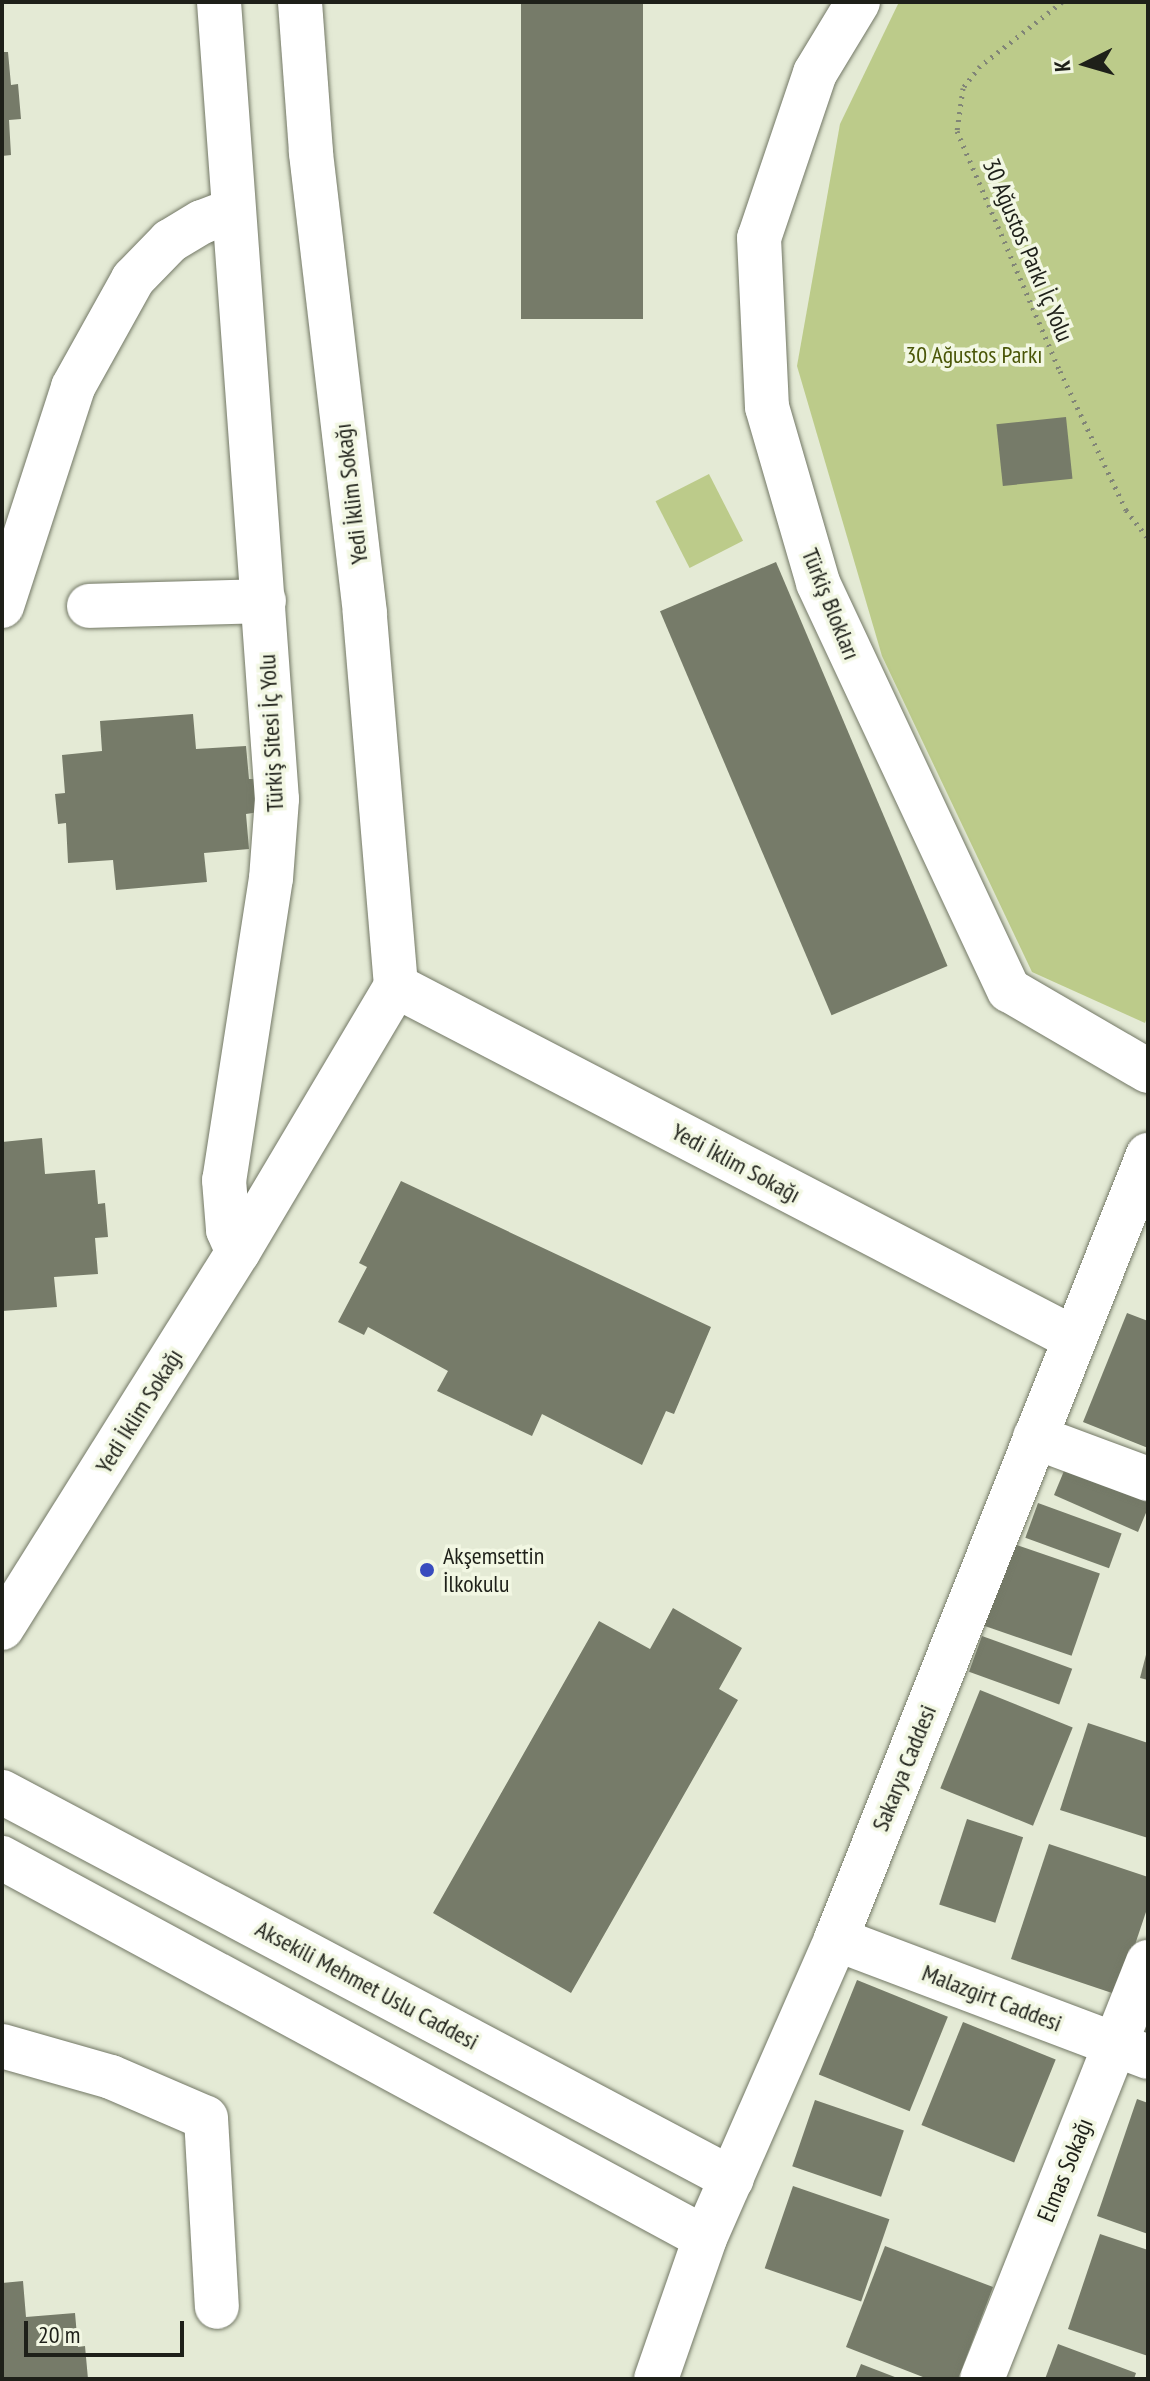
<!DOCTYPE html>
<meta charset="utf-8">
<style>
body{margin:0}
#map{position:relative;width:1150px;height:2381px;overflow:hidden;background:#e4ead5;font-family:"PT Sans Narrow",sans-serif}
div>[style]{position:absolute}
[style*='--x']{left:calc(var(--x)*1px);top:calc(var(--y)*1px);width:calc(var(--w)*1px);rotate:calc(var(--a)*1deg)}
.green>*{inset:0;background:#bccb8a;transform-origin:0 0}
.building>*{inset:0;background:#767b69;transform-origin:0 0}
.path>*{height:5px;margin-top:-2.5px;transform-origin:0;background:repeating-linear-gradient(90deg,#818577 0 2px,transparent 0 8px)}
.roads{filter:drop-shadow(0 0 2px #737866) drop-shadow(0 0 2px #737866)}
.minor>*{height:44px;margin:-22px;padding:0 22px;transform-origin:22px;border-radius:22px;background:#fff}
.dots>*{width:22px;height:22px;translate:-50% -50%;box-sizing:border-box;border:4px solid #f2f7e3;border-radius:50%}
span{translate:-50% -50%;white-space:nowrap;text-align:center;line-height:1.15;-webkit-text-stroke:7px #f2f7e3;paint-order:stroke}
.street-label{font-size:24px;color:#1e2019}
.park-label{font-size:24px;color:#4a5608}
.poi-label{font-size:24px;color:#1e2019}
.left{translate:0 -50%;text-align:left}
.frame{position:absolute;inset:0;border:4px solid #1e2019;pointer-events:none}
.north{position:absolute;left:1046px;top:24px;width:80px;height:80px;-webkit-text-stroke:6px #f2f7e3;paint-order:stroke;rotate:265deg;font-size:22px;font-weight:700;line-height:32px;text-align:center;color:#1e2019}
.north::after{content:'';display:block;margin:auto;width:28px;height:36px;background:#1e2019;clip-path:polygon(50% 0,100% 100%,50% 72%,0 100%)}
.scale{position:absolute;left:24px;top:2321px;width:160px;height:36px;box-sizing:border-box;border:4px solid #1e2019;border-top:0;padding-left:10px;font-size:24px;line-height:28px;white-space:nowrap;color:#1e2019;-webkit-text-stroke:6px #f2f7e3;paint-order:stroke}
</style>
<div id="map">
<div class="green">
<div style="clip-path:polygon(899px 2px,1148px 2px,1148px 1015px,1145px 1023px,1032px 972px,882px 656px,797px 366px,840px 124px)"></div>
<div style="left:709px;top:474px;width:75px;height:60px;rotate:63deg"></div>
</div>
<div class="building">
<div style="left:521px;top:2px;width:122px;height:317px"></div>
<div style="clip-path:polygon(2px 52px,8px 52px,11px 85px,18px 84px,21px 119px,9px 120px,11px 155px,2px 156px)"></div>
<div style="left:1066px;top:417px;width:62px;height:70px;rotate:84deg"></div>
<div style="left:776px;top:562px;width:439px;height:126px;rotate:67deg"></div>
<div style="clip-path:polygon(193px 714px,196px 749px,246px 746px,249px 779px,257px 779px,259px 812px,246px 814px,249px 849px,204px 853px,207px 882px,116px 890px,113px 860px,68px 863px,66px 823px,58px 824px,55px 794px,65px 793px,62px 755px,102px 751px,100px 721px)"></div>
<div style="clip-path:polygon(42px 1138px,45px 1174px,95px 1170px,98px 1204px,105px 1203px,108px 1237px,95px 1238px,98px 1274px,54px 1277px,57px 1307px,2px 1311px,2px 1142px)"></div>
<div style="clip-path:polygon(401px 1181px,711px 1327px,674px 1414px,666px 1411px,642px 1465px,542px 1414px,532px 1436px,437px 1391px,448px 1371px,368px 1327px,364px 1335px,338px 1322px,367px 1267px,359px 1263px)"></div>
<div style="clip-path:polygon(1127px 1313px,1148px 1321px,1148px 1448px,1083px 1422px)"></div>
<div style="clip-path:polygon(1069px 1459px,1148px 1494px,1148px 1508px,1138px 1532px,1054px 1495px)"></div>
<div style="left:1038px;top:1503px;width:89px;height:37px;rotate:20deg"></div>
<div style="left:1011px;top:1543px;width:94px;height:87px;rotate:19deg"></div>
<div style="clip-path:polygon(673px 1608px,742px 1648px,719px 1689px,738px 1700px,571px 1993px,433px 1913px,599px 1621px,650px 1649px)"></div>
<div style="left:982px;top:1636px;width:96px;height:38px;rotate:20deg"></div>
<div style="clip-path:polygon(1147px 1651px,1148px 1651px,1148px 1680px,1140px 1678px)"></div>
<div style="left:980px;top:1690px;width:100px;height:106px;rotate:22deg"></div>
<div style="clip-path:polygon(1088px 1723px,1148px 1743px,1148px 1838px,1060px 1810px)"></div>
<div style="left:967px;top:1819px;width:59px;height:90px;rotate:18deg"></div>
<div style="clip-path:polygon(1049px 1844px,1148px 1877px,1148px 1906px,1118px 1995px,1011px 1959px)"></div>
<div style="left:857px;top:1980px;width:98px;height:102px;rotate:22deg"></div>
<div style="left:963px;top:2022px;width:100px;height:111px;rotate:22deg"></div>
<div style="clip-path:polygon(1137px 2099px,1148px 2103px,1148px 2234px,1097px 2216px)"></div>
<div style="left:815px;top:2100px;width:94px;height:70px;rotate:19deg"></div>
<div style="left:793px;top:2186px;width:102px;height:87px;rotate:19deg"></div>
<div style="clip-path:polygon(1100px 2234px,1148px 2250px,1148px 2356px,1068px 2329px)"></div>
<div style="clip-path:polygon(885px 2246px,993px 2287px,958px 2379px,928px 2379px,846px 2347px)"></div>
<div style="clip-path:polygon(23px 2281px,26px 2317px,75px 2313px,78px 2347px,85px 2346px,88px 2379px,2px 2379px,2px 2283px)"></div>
<div style="clip-path:polygon(1058px 2344px,1136px 2373px,1134px 2379px,1045px 2379px)"></div>
<div style="clip-path:polygon(861px 2364px,900px 2379px,855px 2379px)"></div>
</div>
<div class="path">
<div style="--x:1062;--y:2;--w:104;--a:142"></div>
<div style="--x:980;--y:66;--w:28;--a:128"></div>
<div style="--x:963;--y:88;--w:43;--a:97.9"></div>
<div style="--x:957;--y:131;--w:261;--a:66.8"></div>
<div style="--x:1060;--y:371;--w:154;--a:64.6"></div>
<div style="--x:1126;--y:510;--w:36;--a:52"></div>
</div>
<div class="roads">
<div class="minor">
<div style="--x:219;--y:2;--w:799;--a:85.84"></div>
<div style="--x:277;--y:799;--w:79;--a:94.3"></div>
<div style="--x:271;--y:878;--w:306;--a:98.8"></div>
<div style="--x:224;--y:1180;--w:50;--a:85.4"></div>
<div style="--x:228;--y:1230;--w:24;--a:66"></div>
<div style="--x:858;--y:2;--w:83;--a:121.2"></div>
<div style="--x:815;--y:73;--w:174;--a:108.7"></div>
<div style="--x:759;--y:238;--w:169;--a:87.3"></div>
<div style="--x:767;--y:407;--w:183;--a:73.8"></div>
<div style="--x:818;--y:583;--w:450;--a:64.9"></div>
<div style="--x:1009;--y:990;--w:161;--a:30.2"></div>
<div style="--x:2;--y:606;--w:230;--a:-72"></div>
<div style="--x:73;--y:387;--w:124;--a:-60.9"></div>
<div style="--x:133;--y:279;--w:53;--a:-45.8"></div>
<div style="--x:170;--y:241;--w:37;--a:-31"></div>
<div style="--x:202;--y:222;--w:33;--a:-21"></div>
<div style="--x:89;--y:606;--w:175;--a:-1.6"></div>
<div style="--x:396;--y:986;--w:765;--a:27.47"></div>
<div style="--x:1035;--y:1437;--w:121;--a:20.4"></div>
<div style="--x:2;--y:1628;--w:444;--a:-57.9"></div>
<div style="--x:238;--y:1252;--w:309;--a:-59.3"></div>
<div style="--x:396;--y:986;--w:374;--a:-94.8"></div>
<div style="--x:365;--y:613;--w:464;--a:-96.7"></div>
<div style="--x:311;--y:152;--w:150;--a:-94.2"></div>
<div style="--x:2;--y:1792;--w:826;--a:27.93"></div>
<div style="--x:2;--y:1858;--w:799;--a:28.39"></div>
<div style="--x:836;--y:1939;--w:334;--a:20.7"></div>
<div style="--x:2;--y:2046;--w:113;--a:15.9"></div>
<div style="--x:111;--y:2077;--w:103;--a:23.3"></div>
<div style="--x:206;--y:2118;--w:189;--a:86.7"></div>
<div style="--x:656;--y:2379;--w:149;--a:-70.8"></div>
<div style="--x:705;--y:2238;--w:326;--a:-66.3"></div>
<div style="--x:836;--y:1939;--w:844;--a:-68.3"></div>
<div style="--x:982;--y:2379;--w:449;--a:-68.3"></div>
</div>
</div>
<div class="dots">
<div style="left:427px;top:1570px;background:#394cbe"></div>
</div>
<div class="street-label">
<span style="left:1028px;top:250px;rotate:67deg">30 Ağustos Parkı İç Yolu</span>
<span style="left:351px;top:494px;rotate:-97deg">Yedi İklim Sokağı</span>
<span style="left:831px;top:604px;rotate:68deg">Türkiş Blokları</span>
<span style="left:271px;top:733px;rotate:-93deg">Türkiş Sitesi İç Yolu</span>
<span style="left:736px;top:1163px;rotate:28deg">Yedi İklim Sokağı</span>
<span style="left:139px;top:1411px;rotate:-58deg">Yedi İklim Sokağı</span>
<span style="left:904px;top:1768px;rotate:-68deg">Sakarya Caddesi</span>
<span style="left:367px;top:1985px;rotate:28deg">Aksekili Mehmet Uslu Caddesi</span>
<span style="left:992px;top:1998px;rotate:21deg">Malazgirt Caddesi</span>
<span style="left:1065px;top:2170px;rotate:-68deg">Elmas Sokağı</span>
</div>
<div class="park-label">
<span style="left:974px;top:355px">30 Ağustos Parkı</span>
</div>
<div class="poi-label">
<span class="left" style="left:443px;top:1570px">Akşemsettin<br>İlkokulu</span>
</div>
<div class="frame"></div>
<div class="north">K</div>
<div class="scale">20 m</div>
</div>
